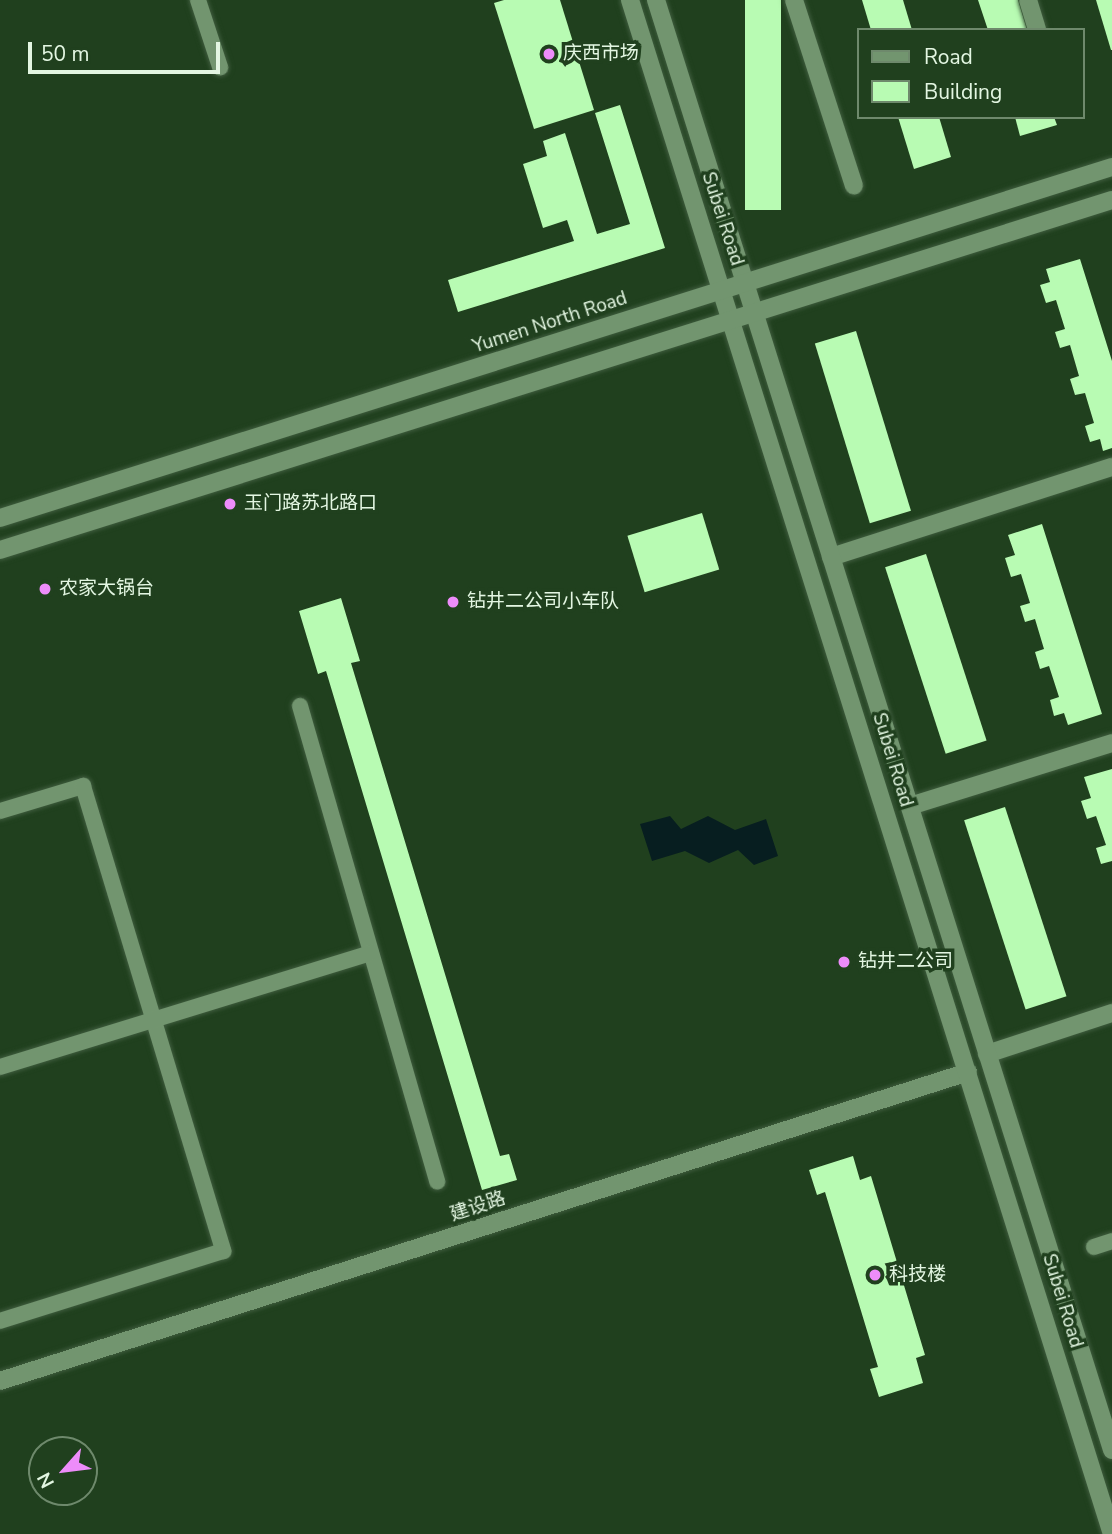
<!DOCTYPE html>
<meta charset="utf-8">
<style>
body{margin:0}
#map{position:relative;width:1112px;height:1534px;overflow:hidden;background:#20401e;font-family:"Nunito Sans","Noto Sans SC",sans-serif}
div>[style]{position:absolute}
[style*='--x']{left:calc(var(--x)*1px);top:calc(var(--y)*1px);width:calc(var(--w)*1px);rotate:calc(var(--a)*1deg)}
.water>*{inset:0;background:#071e20}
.building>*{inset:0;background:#b8fbb3;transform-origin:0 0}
.roads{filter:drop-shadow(0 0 2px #3f5c3e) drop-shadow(0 0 2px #3f5c3e)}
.lane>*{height:16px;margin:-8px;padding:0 8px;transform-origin:8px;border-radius:8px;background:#72956f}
.street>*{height:18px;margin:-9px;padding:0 9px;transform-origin:9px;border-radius:9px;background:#72956f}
.secondary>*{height:18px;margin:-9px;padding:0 9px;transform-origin:9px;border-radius:9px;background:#72956f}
.dots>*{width:19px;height:19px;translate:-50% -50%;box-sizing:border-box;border:4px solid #20401e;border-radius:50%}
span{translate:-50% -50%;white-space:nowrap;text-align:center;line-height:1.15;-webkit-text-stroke:7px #20401e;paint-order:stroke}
.poi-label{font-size:19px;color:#e3f6e2}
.left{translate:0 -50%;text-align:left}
.street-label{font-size:19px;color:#e3f6e2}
.legend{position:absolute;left:857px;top:28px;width:228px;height:91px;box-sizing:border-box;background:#20401e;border:2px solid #6e896c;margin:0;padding:9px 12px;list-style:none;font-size:21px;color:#e3f6e2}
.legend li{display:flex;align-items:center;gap:14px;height:35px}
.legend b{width:35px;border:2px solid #6e896c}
.north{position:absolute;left:28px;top:1436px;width:70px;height:70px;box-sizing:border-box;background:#20401e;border:2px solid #6e896c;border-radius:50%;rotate:242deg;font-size:19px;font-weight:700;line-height:28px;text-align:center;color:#e3f6e2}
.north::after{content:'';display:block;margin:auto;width:24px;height:32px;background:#ed8cfa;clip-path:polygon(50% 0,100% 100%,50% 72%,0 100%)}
.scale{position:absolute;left:28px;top:42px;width:192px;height:32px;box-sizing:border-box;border:4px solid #e3f6e2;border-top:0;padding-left:9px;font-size:21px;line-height:24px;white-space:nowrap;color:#e3f6e2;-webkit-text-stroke:5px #20401e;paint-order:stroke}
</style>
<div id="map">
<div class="water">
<div style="clip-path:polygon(670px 816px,681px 829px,708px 816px,735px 830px,766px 819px,778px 856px,754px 865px,738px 850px,709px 863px,685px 851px,652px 861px,640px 824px)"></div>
</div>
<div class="building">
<div style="clip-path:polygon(504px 0,560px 0,594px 110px,534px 129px,494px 3px)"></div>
<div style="left:745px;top:0;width:36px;height:210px"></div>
<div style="clip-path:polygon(862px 0,903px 0,912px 30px,871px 30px)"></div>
<div style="clip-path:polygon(978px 0,1018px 0,1027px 30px,988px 30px)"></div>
<div style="clip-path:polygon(1096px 0,1112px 0,1112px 50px,1111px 50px)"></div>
<div style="clip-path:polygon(620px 105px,665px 248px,458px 312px,448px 280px,574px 241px,567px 220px,543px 228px,523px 164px,547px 156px,543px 141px,565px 133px,597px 234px,630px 224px,595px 113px)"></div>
<div style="clip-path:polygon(898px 117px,939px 117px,951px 157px,914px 169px)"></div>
<div style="clip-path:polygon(1015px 117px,1054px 117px,1057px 125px,1020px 136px)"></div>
<div style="clip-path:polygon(1080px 259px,1112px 361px,1112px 448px,1103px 451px,1100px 439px,1090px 442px,1085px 426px,1094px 423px,1085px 393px,1075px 395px,1070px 379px,1079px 376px,1070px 345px,1060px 348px,1055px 332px,1065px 329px,1056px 300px,1046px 303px,1040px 285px,1050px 282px,1046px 269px)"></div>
<div style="left:856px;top:331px;width:188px;height:43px;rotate:73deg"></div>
<div style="left:702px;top:513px;width:59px;height:78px;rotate:73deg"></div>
<div style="clip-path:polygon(1042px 524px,1102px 714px,1068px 725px,1064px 713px,1054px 716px,1050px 700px,1059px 697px,1049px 666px,1040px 669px,1035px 652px,1044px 649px,1035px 619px,1025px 622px,1020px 606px,1030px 603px,1021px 574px,1011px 577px,1005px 558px,1015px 555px,1008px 535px)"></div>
<div style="left:926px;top:554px;width:196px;height:43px;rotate:72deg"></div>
<div style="clip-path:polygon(341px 598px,360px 661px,351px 663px,500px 1156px,509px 1154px,517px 1180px,482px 1190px,326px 671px,318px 674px,299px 611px)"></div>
<div style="clip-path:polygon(1112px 769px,1112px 861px,1101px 864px,1096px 848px,1106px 845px,1096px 816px,1087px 819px,1081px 801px,1091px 798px,1084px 777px)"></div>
<div style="left:1005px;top:807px;width:199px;height:43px;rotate:72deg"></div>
<div style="clip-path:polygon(853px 1156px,860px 1180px,871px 1176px,925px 1355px,916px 1358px,923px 1383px,879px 1397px,870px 1369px,878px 1367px,825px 1192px,817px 1195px,809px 1170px)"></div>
</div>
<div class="roads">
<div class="lane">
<div style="--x:198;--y:0;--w:71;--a:71.8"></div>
<div style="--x:300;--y:706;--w:495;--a:73.9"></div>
<div style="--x:0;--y:811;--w:87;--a:-16.8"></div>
<div style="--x:83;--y:786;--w:486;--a:73.2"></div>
<div style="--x:223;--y:1251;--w:234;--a:162.6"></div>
<div style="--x:0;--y:1067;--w:388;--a:-17.1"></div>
<div style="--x:1094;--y:1247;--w:19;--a:-18"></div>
</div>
<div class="street">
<div style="--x:794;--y:0;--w:195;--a:72.1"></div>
<div style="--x:1028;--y:0;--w:31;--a:73"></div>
<div style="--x:831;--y:557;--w:295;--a:-17.8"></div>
<div style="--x:910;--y:806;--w:212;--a:-17.3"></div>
<div style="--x:987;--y:1054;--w:132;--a:-18.2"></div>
<div style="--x:0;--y:1381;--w:1016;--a:-17.7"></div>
</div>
<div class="secondary">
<div style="--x:630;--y:0;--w:1608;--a:72.56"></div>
<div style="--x:656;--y:0;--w:1520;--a:72.54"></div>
<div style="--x:0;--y:518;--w:1166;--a:-17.52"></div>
<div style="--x:0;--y:550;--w:1166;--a:-17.47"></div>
</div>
</div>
<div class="dots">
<div style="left:549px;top:54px;background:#ed8cfa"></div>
<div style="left:230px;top:504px;background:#ed8cfa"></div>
<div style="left:45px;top:589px;background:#ed8cfa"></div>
<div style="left:453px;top:602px;background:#ed8cfa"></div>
<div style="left:844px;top:962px;background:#ed8cfa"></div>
<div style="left:875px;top:1275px;background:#ed8cfa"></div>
</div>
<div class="poi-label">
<span class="left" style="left:563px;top:54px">庆西市场</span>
<span class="left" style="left:244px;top:504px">玉门路苏北路口</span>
<span class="left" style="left:59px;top:589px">农家大锅台</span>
<span class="left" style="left:467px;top:602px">钻井二公司小车队</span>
<span class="left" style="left:858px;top:962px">钻井二公司</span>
<span class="left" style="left:889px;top:1275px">科技楼</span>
</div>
<div class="street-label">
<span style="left:722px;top:219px;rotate:72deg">Subei Road</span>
<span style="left:550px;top:323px;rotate:-18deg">Yumen North Road</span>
<span style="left:892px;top:760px;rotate:73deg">Subei Road</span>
<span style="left:478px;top:1207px;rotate:-18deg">建设路</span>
<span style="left:1062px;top:1301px;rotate:73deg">Subei Road</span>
</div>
<ul class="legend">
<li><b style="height:9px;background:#72956f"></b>Road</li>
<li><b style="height:19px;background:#b8fbb3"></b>Building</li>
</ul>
<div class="north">N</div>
<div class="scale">50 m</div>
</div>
